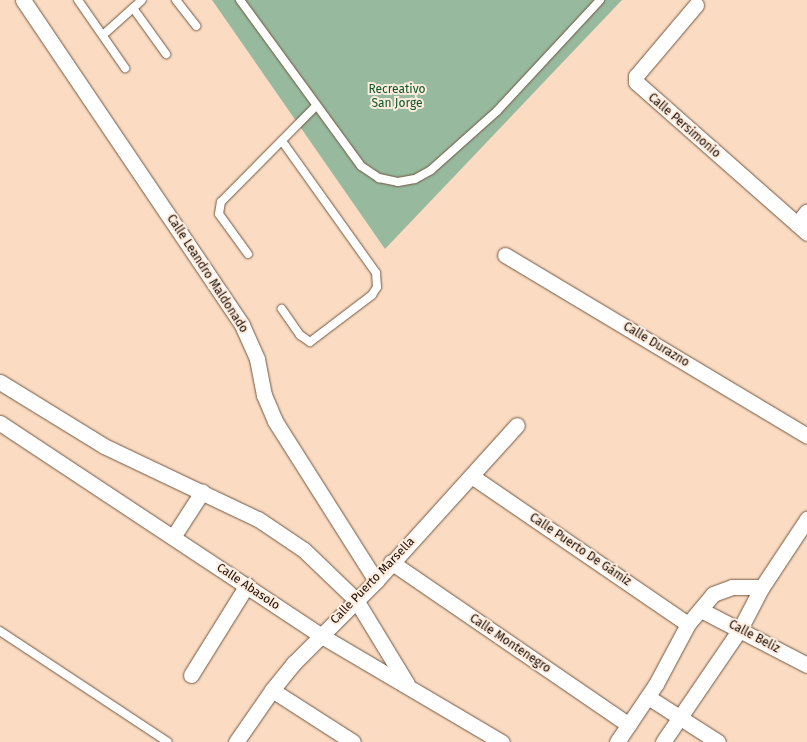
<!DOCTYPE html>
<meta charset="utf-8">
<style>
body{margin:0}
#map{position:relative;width:807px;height:742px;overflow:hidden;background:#fbdcc3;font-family:"Fira Sans",sans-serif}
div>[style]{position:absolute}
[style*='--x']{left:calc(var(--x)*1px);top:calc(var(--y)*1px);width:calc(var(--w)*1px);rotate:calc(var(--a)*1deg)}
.green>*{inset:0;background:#97ba9e}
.roads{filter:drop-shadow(0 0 1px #715741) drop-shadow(0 0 1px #715741)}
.service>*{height:8px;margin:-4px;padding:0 4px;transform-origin:4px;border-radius:4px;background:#fff}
.minor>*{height:15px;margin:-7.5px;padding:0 7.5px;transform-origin:7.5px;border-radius:7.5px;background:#fff}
span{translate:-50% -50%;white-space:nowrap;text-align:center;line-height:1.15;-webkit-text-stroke:4px #ffecdd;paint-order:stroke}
.park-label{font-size:12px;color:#0a582a}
.street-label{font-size:12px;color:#190e06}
</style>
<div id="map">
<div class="green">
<div style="clip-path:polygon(212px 0,622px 0,385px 249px)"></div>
</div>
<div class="roads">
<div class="service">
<div style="--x:78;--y:0;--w:83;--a:55.3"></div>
<div style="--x:176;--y:0;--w:33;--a:52"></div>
<div style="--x:240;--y:0;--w:205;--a:53.9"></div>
<div style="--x:361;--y:166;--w:22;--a:34"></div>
<div style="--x:379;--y:178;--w:19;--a:12"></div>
<div style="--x:398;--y:182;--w:17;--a:-10"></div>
<div style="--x:415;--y:179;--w:18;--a:-29"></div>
<div style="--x:431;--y:170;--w:89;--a:-41.8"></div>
<div style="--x:497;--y:111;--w:151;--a:-47.1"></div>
<div style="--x:133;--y:8;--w:57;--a:54.3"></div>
<div style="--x:103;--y:35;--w:52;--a:-41.9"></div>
<div style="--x:282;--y:141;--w:162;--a:54.5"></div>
<div style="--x:376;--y:273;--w:14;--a:86"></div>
<div style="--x:377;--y:287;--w:9;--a:122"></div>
<div style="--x:372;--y:295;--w:78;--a:142.8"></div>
<div style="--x:310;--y:342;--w:12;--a:-145"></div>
<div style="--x:300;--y:335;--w:32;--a:-125"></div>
<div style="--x:248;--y:254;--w:49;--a:-125.9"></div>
<div style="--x:219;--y:214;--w:12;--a:-81"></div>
<div style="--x:221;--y:202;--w:135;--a:-45.3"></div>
<div style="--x:0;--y:631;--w:201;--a:33.5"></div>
</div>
<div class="minor">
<div style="--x:23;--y:0;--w:392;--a:56"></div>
<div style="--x:242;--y:325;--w:37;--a:66"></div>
<div style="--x:257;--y:359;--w:37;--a:79"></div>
<div style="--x:264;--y:395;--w:28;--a:67"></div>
<div style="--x:275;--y:421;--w:189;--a:57.7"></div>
<div style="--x:696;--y:5;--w:93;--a:130.2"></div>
<div style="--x:636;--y:76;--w:6;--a:90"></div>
<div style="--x:636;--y:82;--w:228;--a:41.4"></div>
<div style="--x:797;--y:224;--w:16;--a:-52"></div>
<div style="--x:505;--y:255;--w:352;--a:30.9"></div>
<div style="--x:0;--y:382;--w:122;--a:31.6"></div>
<div style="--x:104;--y:446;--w:170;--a:25.4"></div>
<div style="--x:258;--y:519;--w:55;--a:34"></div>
<div style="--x:304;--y:550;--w:72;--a:43.9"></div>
<div style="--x:356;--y:600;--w:98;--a:58.7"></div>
<div style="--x:0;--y:423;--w:384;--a:33.5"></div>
<div style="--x:320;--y:635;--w:211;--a:30.5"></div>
<div style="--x:473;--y:477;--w:260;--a:34.4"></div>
<div style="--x:173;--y:537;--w:54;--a:-57.2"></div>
<div style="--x:391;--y:562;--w:288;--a:34.4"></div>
<div style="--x:701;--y:610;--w:119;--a:27.4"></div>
<div style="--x:191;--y:675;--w:106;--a:-58.1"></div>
<div style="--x:272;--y:690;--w:96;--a:32.7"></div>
<div style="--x:648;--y:697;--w:83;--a:32.7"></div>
<div style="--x:236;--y:742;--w:63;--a:-55.3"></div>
<div style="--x:272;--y:690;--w:35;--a:-51"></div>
<div style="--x:294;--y:663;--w:116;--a:-45"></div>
<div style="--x:376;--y:581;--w:210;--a:-47.9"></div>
<div style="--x:617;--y:742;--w:70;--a:-56.1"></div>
<div style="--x:656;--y:684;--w:68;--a:-61.9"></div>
<div style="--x:688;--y:624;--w:39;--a:-50"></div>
<div style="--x:713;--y:594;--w:20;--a:-20"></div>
<div style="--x:732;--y:587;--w:30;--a:0"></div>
<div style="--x:663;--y:742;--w:137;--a:-55.7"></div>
<div style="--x:740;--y:629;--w:47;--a:-62.4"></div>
<div style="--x:762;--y:587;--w:82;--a:-56.5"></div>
</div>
</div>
<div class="park-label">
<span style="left:397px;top:97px">Recreativo<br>San Jorge</span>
</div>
<div class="street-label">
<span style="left:684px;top:126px;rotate:41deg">Calle Persimonio</span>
<span style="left:207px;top:274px;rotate:57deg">Calle Leandro Maldonado</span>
<span style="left:656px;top:345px;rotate:31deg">Calle Durazno</span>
<span style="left:580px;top:550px;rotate:34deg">Calle Puerto De Gámiz</span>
<span style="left:373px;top:581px;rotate:-46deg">Calle Puerto Marsella</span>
<span style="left:248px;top:587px;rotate:34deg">Calle Abasolo</span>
<span style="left:754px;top:637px;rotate:28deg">Calle Beliz</span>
<span style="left:510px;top:644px;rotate:34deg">Calle Montenegro</span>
</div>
</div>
